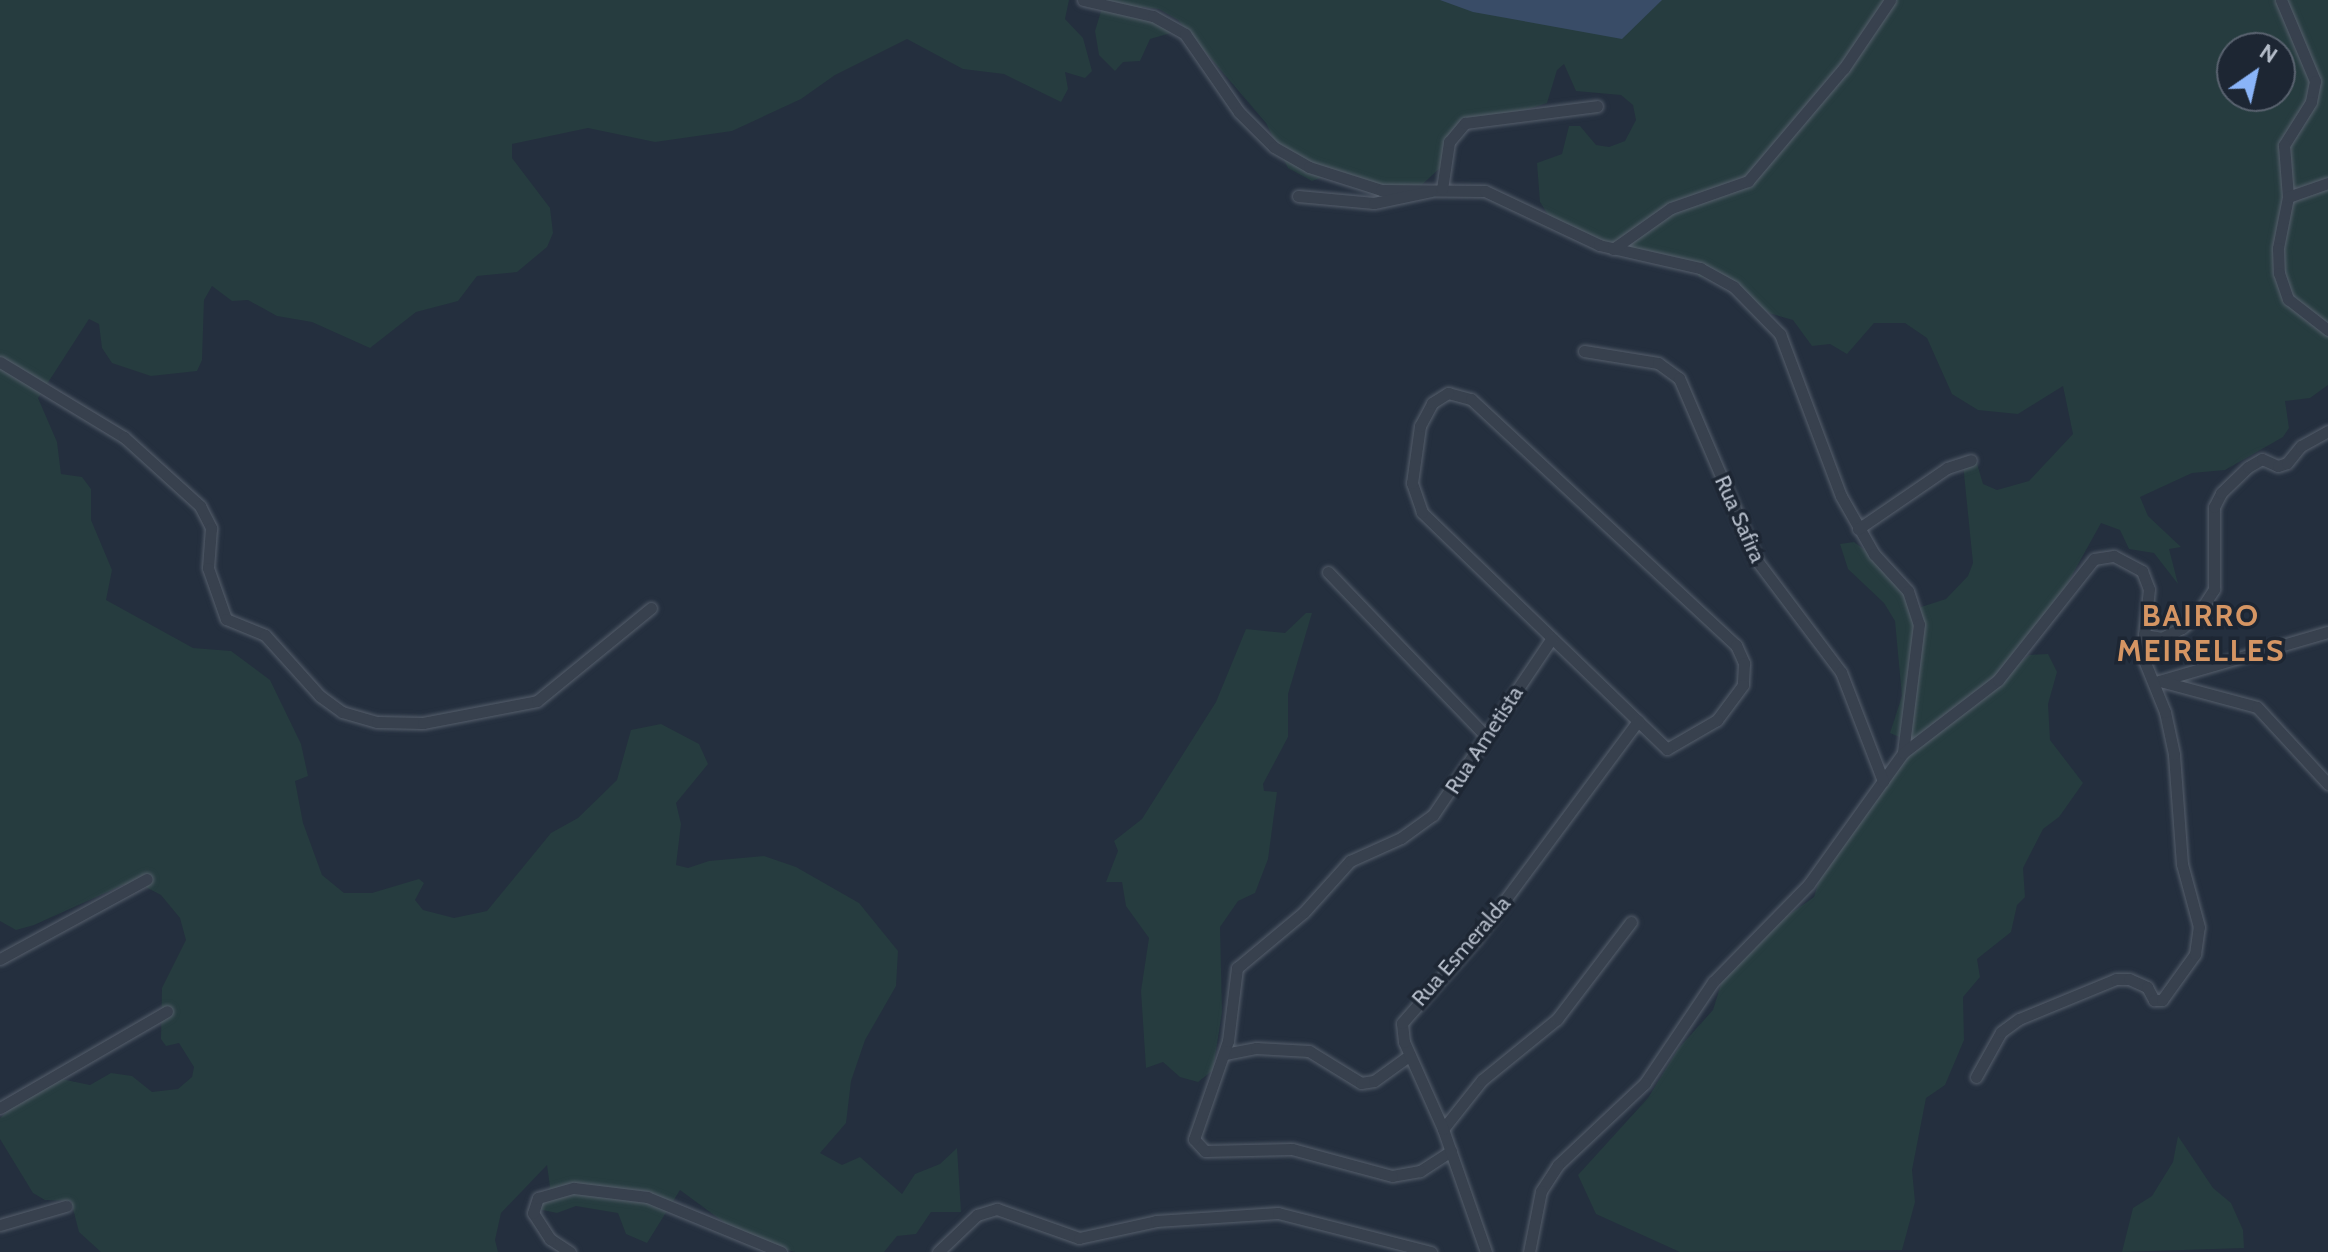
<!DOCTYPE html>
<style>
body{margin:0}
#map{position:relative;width:2328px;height:1252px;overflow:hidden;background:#242f3e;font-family:Cabin,sans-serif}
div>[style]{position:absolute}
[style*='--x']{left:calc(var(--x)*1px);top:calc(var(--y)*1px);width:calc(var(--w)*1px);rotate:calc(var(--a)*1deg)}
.green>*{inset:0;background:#263c3f}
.water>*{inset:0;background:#394c67}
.roads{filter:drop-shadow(0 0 2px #565f6c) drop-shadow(0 0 2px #565f6c)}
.minor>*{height:11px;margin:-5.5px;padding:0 5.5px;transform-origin:5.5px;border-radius:5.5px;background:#38414e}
span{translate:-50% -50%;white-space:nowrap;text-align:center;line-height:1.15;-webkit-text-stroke:7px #1d2633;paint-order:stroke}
.street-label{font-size:22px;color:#b4bcc9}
.district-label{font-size:30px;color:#d59563;font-weight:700;letter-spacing:2px}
.north{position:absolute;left:2216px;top:32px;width:80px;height:80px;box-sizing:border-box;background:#1d2633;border:2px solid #59626f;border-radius:50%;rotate:34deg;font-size:22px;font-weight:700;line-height:32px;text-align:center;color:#b4bcc9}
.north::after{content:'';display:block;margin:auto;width:28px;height:36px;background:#8ab4f8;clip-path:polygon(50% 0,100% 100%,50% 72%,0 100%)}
</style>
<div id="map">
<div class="green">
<div style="clip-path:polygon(0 0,1069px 0,1065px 19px,1083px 38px,1092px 71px,1085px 78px,1065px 72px,1068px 89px,1061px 102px,1004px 74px,963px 69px,907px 39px,835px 75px,801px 99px,732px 131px,655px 142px,588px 128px,512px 144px,512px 158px,550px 208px,553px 233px,547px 247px,517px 272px,477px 276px,458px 301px,416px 312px,370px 348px,312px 322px,277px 316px,248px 300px,232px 301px,212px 286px,204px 300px,202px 360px,197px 371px,151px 376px,112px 363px,102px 348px,99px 324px,89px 319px,38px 398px,57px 442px,61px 474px,82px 477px,91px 489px,91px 520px,112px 570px,106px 600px,193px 648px,231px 651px,270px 680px,301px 744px,308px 776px,295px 781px,303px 823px,322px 875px,344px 893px,372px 893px,419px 879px,424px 883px,415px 900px,423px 910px,454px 918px,487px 911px,551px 833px,578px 818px,617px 780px,631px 730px,661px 724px,699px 744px,708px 764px,676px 803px,681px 824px,676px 865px,688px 868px,709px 861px,764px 856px,796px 867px,859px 903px,898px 951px,896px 986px,865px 1040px,851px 1081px,846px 1123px,820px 1153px,842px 1165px,860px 1157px,902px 1194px,915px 1174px,940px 1164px,957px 1148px,961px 1212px,931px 1212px,916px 1234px,897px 1236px,884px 1252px,795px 1252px,748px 1240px,680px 1190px,647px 1243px,626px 1234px,618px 1213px,576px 1206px,557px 1213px,538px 1209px,550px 1187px,547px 1165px,501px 1213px,495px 1240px,498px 1252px,101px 1252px,79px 1232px,71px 1201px,45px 1200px,33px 1193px,0 1139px,0 1118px,14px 1105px,61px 1079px,90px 1085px,111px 1073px,132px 1076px,152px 1092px,178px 1089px,192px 1077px,194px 1067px,179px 1043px,166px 1046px,161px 1039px,162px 988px,186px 940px,180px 918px,161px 895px,140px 884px,123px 885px,34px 925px,16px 930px,0 921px)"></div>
<div style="clip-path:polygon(evenodd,1080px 0,2328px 0,2328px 385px,2310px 398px,2285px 401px,2289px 428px,2283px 437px,2225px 470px,2192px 473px,2140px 497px,2148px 516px,2181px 547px,2169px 549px,2178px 584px,2154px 553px,2129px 549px,2120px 530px,2101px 523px,2056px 604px,1983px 694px,2029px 655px,2048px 654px,2057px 672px,2048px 704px,2050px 740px,2083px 783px,2059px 817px,2043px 829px,2023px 868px,2025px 897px,2017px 905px,2011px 932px,1977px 959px,1980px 977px,1963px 997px,1964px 1040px,1945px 1085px,1926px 1098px,1912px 1170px,1915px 1202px,1902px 1250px,1680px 1252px,1596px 1214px,1578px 1175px,1648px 1098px,1678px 1049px,1713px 1010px,1722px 981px,1762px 934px,1814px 897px,1827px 854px,1870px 809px,1911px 742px,1890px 733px,1902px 696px,1895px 621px,1884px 603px,1848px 569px,1840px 544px,1854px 542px,1876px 558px,1918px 608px,1946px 599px,1968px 576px,1973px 563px,1963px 464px,1976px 460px,1983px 484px,1997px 490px,2029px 481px,2073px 434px,2063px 386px,2018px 414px,1978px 410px,1952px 394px,1927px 338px,1905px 323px,1874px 323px,1847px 354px,1830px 344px,1812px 346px,1793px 320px,1769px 313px,1719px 278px,1699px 277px,1693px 266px,1679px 270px,1667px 260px,1612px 247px,1549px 216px,1540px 202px,1537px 163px,1562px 154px,1569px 126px,1580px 126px,1596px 145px,1609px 147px,1625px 141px,1636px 120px,1633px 105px,1621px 95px,1576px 91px,1564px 64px,1557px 70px,1547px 103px,1502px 118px,1474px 121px,1456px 137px,1441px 167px,1413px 193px,1333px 173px,1312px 181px,1288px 168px,1266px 123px,1178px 20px,1159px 9px,1142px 7px,1140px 11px,1171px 33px,1150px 39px,1140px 61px,1123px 62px,1115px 71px,1099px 55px,1095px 31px,1102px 8px,1080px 0,2232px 48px,2280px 48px,2280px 96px,2232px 96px,2232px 48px)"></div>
<div style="clip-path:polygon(1306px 613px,1312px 613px,1288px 694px,1288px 737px,1263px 784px,1264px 791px,1277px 792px,1268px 859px,1255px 893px,1238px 901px,1220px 927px,1222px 1012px,1213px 1070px,1198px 1082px,1180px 1077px,1163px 1062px,1146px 1068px,1141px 991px,1149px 938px,1126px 906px,1122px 882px,1106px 882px,1118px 851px,1114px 841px,1142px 819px,1216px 702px,1246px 629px,1285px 633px)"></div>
<div style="clip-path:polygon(2178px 1136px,2213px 1188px,2231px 1203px,2243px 1230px,2244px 1248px,2122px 1252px,2133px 1208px,2152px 1196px,2173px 1162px)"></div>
</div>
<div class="water">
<div style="clip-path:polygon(1440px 0,1662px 0,1622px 39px,1473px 12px)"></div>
</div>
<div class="roads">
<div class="minor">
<div style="--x:1083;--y:0;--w:72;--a:12.9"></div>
<div style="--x:1153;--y:16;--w:37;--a:29"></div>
<div style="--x:1185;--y:34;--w:95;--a:55.3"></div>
<div style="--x:1239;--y:112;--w:49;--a:45"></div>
<div style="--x:1274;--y:147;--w:40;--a:29.7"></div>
<div style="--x:1309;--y:167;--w:76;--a:17.7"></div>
<div style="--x:1381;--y:190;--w:104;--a:0.6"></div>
<div style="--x:1485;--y:191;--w:126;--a:25.3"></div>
<div style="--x:1599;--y:245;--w:104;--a:12.8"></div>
<div style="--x:1700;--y:268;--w:39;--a:29"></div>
<div style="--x:1734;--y:287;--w:66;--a:45.6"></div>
<div style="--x:1780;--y:334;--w:173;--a:69.4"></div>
<div style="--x:1841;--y:496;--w:67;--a:60.4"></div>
<div style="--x:1874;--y:554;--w:50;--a:47.4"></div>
<div style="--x:1908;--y:591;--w:35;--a:72"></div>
<div style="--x:1919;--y:624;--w:130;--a:97.1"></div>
<div style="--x:1903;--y:753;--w:161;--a:125.7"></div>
<div style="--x:1809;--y:884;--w:137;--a:134.4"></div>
<div style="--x:1713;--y:982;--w:122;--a:124"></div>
<div style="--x:1645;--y:1083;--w:120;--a:136.7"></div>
<div style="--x:1558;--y:1165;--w:31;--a:123"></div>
<div style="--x:1541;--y:1191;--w:62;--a:101.1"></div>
<div style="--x:2281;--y:0;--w:88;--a:67.2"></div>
<div style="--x:2315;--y:81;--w:21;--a:101"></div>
<div style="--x:2311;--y:102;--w:51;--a:122.1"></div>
<div style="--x:2284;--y:145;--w:52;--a:85.6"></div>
<div style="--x:2288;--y:197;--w:52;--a:101.1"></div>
<div style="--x:2278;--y:248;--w:25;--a:88"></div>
<div style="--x:2279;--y:273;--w:28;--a:71"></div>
<div style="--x:2288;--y:299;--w:51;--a:37.8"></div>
<div style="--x:1442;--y:189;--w:48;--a:-81.5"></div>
<div style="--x:1449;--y:142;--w:25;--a:-50"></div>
<div style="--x:1465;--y:123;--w:133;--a:-7.3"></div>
<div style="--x:1298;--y:196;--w:76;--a:5.3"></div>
<div style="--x:1374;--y:203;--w:58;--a:-11.9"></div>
<div style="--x:2288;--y:197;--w:42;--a:-19.3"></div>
<div style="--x:1613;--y:249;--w:71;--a:-35.3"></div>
<div style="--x:1671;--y:208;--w:82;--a:-19.3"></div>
<div style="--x:1748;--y:181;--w:148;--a:-49.7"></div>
<div style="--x:1844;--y:68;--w:82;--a:-55.9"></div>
<div style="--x:1584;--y:351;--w:75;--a:9.2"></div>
<div style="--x:1658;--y:363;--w:26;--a:36"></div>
<div style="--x:1679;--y:378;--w:200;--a:66.8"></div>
<div style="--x:1758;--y:562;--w:138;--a:53"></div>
<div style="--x:1841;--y:672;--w:117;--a:68.9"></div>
<div style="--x:0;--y:362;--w:145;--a:31.2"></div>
<div style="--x:124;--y:437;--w:103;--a:42.2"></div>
<div style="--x:200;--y:506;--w:25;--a:63"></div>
<div style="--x:211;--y:528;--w:40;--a:94.3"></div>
<div style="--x:208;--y:568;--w:54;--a:70.6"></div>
<div style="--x:226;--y:619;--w:42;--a:22.3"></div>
<div style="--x:265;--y:635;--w:82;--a:48"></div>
<div style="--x:320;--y:696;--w:27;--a:36"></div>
<div style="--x:342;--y:712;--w:36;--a:16"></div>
<div style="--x:377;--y:722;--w:46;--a:1.2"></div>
<div style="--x:423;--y:723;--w:116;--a:-10.9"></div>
<div style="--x:537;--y:701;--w:147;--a:-39.2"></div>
<div style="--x:1448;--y:393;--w:24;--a:15"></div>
<div style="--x:1471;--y:399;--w:362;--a:42.9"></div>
<div style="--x:1736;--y:645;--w:20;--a:66"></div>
<div style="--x:1744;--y:663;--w:22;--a:93"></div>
<div style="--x:1743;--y:685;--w:44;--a:126.6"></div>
<div style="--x:1717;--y:720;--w:58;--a:149.9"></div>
<div style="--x:1667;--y:749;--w:341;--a:-136"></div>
<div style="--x:1422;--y:512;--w:31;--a:-109"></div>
<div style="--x:1412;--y:483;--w:58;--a:-82"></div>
<div style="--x:1420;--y:426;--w:26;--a:-62"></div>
<div style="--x:1432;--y:403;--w:19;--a:-32"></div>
<div style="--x:1858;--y:529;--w:108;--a:-34.4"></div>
<div style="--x:1947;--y:468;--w:25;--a:-18"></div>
<div style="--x:1328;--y:572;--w:229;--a:46.1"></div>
<div style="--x:2159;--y:681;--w:176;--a:-16.2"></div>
<div style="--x:2160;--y:681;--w:100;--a:15"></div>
<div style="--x:2257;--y:707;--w:105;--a:47.3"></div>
<div style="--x:1903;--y:753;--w:120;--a:-37.5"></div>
<div style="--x:1998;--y:680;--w:154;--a:-51.6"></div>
<div style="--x:2094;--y:559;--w:20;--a:-9"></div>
<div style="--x:2114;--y:556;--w:32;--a:28"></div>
<div style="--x:2142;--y:571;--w:19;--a:69"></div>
<div style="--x:2149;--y:589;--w:46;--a:96.2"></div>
<div style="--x:2144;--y:635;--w:18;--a:9"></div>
<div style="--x:2162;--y:638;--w:22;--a:-27"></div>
<div style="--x:2182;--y:628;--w:21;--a:-41"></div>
<div style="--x:2198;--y:614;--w:30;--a:-57"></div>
<div style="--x:2214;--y:589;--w:82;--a:-90"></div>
<div style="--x:2214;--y:507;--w:16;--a:-63"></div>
<div style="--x:2221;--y:493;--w:37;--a:-44"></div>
<div style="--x:2248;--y:467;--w:16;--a:-30"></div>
<div style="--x:2262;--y:459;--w:17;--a:24"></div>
<div style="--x:2278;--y:466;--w:9;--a:-18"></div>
<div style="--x:2287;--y:463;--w:22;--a:-51"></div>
<div style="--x:2301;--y:446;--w:31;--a:-29"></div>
<div style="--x:0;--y:959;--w:167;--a:-28.6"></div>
<div style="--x:1225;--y:1054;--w:32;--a:-11"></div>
<div style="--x:1256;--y:1048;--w:53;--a:3.2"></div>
<div style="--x:1309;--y:1051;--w:61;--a:31.6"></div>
<div style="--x:1361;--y:1083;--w:13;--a:-9"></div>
<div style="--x:1374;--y:1081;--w:44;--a:-35.8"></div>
<div style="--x:1976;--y:1077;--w:51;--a:-60.9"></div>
<div style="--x:2001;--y:1032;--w:22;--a:-36"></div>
<div style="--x:2019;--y:1019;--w:105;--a:-22.4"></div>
<div style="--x:2116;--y:979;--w:13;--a:0"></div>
<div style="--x:2129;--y:979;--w:20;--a:24"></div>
<div style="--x:2147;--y:987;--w:15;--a:62"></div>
<div style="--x:2154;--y:1000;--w:8;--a:0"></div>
<div style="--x:2162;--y:1000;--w:57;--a:-54.3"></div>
<div style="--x:2195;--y:954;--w:27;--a:-82"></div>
<div style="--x:2199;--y:927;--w:65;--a:-105.1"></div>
<div style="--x:2182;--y:864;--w:110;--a:-94.2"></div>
<div style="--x:2174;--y:754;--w:43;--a:-102.1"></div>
<div style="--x:2165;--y:712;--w:56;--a:-112"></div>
<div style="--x:2144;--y:660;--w:25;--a:-90"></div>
<div style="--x:0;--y:1108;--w:193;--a:-30.1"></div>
<div style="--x:1443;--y:1129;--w:63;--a:-51.5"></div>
<div style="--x:1482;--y:1080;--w:97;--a:-39.1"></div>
<div style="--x:1557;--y:1019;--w:122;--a:-52.7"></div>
<div style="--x:1451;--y:1151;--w:37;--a:147"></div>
<div style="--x:1420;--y:1171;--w:28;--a:170"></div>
<div style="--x:1392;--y:1176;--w:104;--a:-164.9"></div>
<div style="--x:1292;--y:1149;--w:87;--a:178.7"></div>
<div style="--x:1205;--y:1151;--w:16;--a:-133"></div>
<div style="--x:1194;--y:1139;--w:104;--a:-70.9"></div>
<div style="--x:1228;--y:1041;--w:74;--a:-83"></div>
<div style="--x:1237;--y:968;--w:87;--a:-39.9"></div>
<div style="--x:1304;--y:912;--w:69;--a:-48"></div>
<div style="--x:1350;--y:861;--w:56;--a:-24.3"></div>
<div style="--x:1401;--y:838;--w:39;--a:-36"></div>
<div style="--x:1433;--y:815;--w:213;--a:-56.1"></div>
<div style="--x:0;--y:1225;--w:69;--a:-16.1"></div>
<div style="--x:570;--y:1252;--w:24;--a:-147"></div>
<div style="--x:550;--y:1239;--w:31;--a:-123"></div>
<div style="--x:533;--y:1213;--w:16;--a:-72"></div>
<div style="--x:538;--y:1198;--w:37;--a:-16"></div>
<div style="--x:574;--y:1188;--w:74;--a:7"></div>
<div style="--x:647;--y:1197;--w:145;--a:22.3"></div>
<div style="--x:938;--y:1252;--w:54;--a:-43.5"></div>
<div style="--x:977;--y:1215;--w:21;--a:-17"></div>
<div style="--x:997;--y:1209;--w:87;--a:19.5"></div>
<div style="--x:1079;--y:1238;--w:79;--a:-12.4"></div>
<div style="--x:1156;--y:1221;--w:122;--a:-3.8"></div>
<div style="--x:1278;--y:1213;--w:158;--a:14.3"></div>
<div style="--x:1486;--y:1252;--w:130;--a:-109.3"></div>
<div style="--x:1443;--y:1129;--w:95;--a:-114.1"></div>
<div style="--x:1404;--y:1042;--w:19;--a:-96"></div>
<div style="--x:1402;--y:1023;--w:112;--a:-48.6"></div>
<div style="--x:1476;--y:939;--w:272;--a:-53.4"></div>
</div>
</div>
<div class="street-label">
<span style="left:1740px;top:519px;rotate:66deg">Rua Safira</span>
<span style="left:1484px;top:740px;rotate:-57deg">Rua Ametista</span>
<span style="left:1461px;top:951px;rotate:-49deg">Rua Esmeralda</span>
</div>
<div class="district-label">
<span style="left:2201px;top:633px">BAIRRO<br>MEIRELLES</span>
</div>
<div class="north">N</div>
</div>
